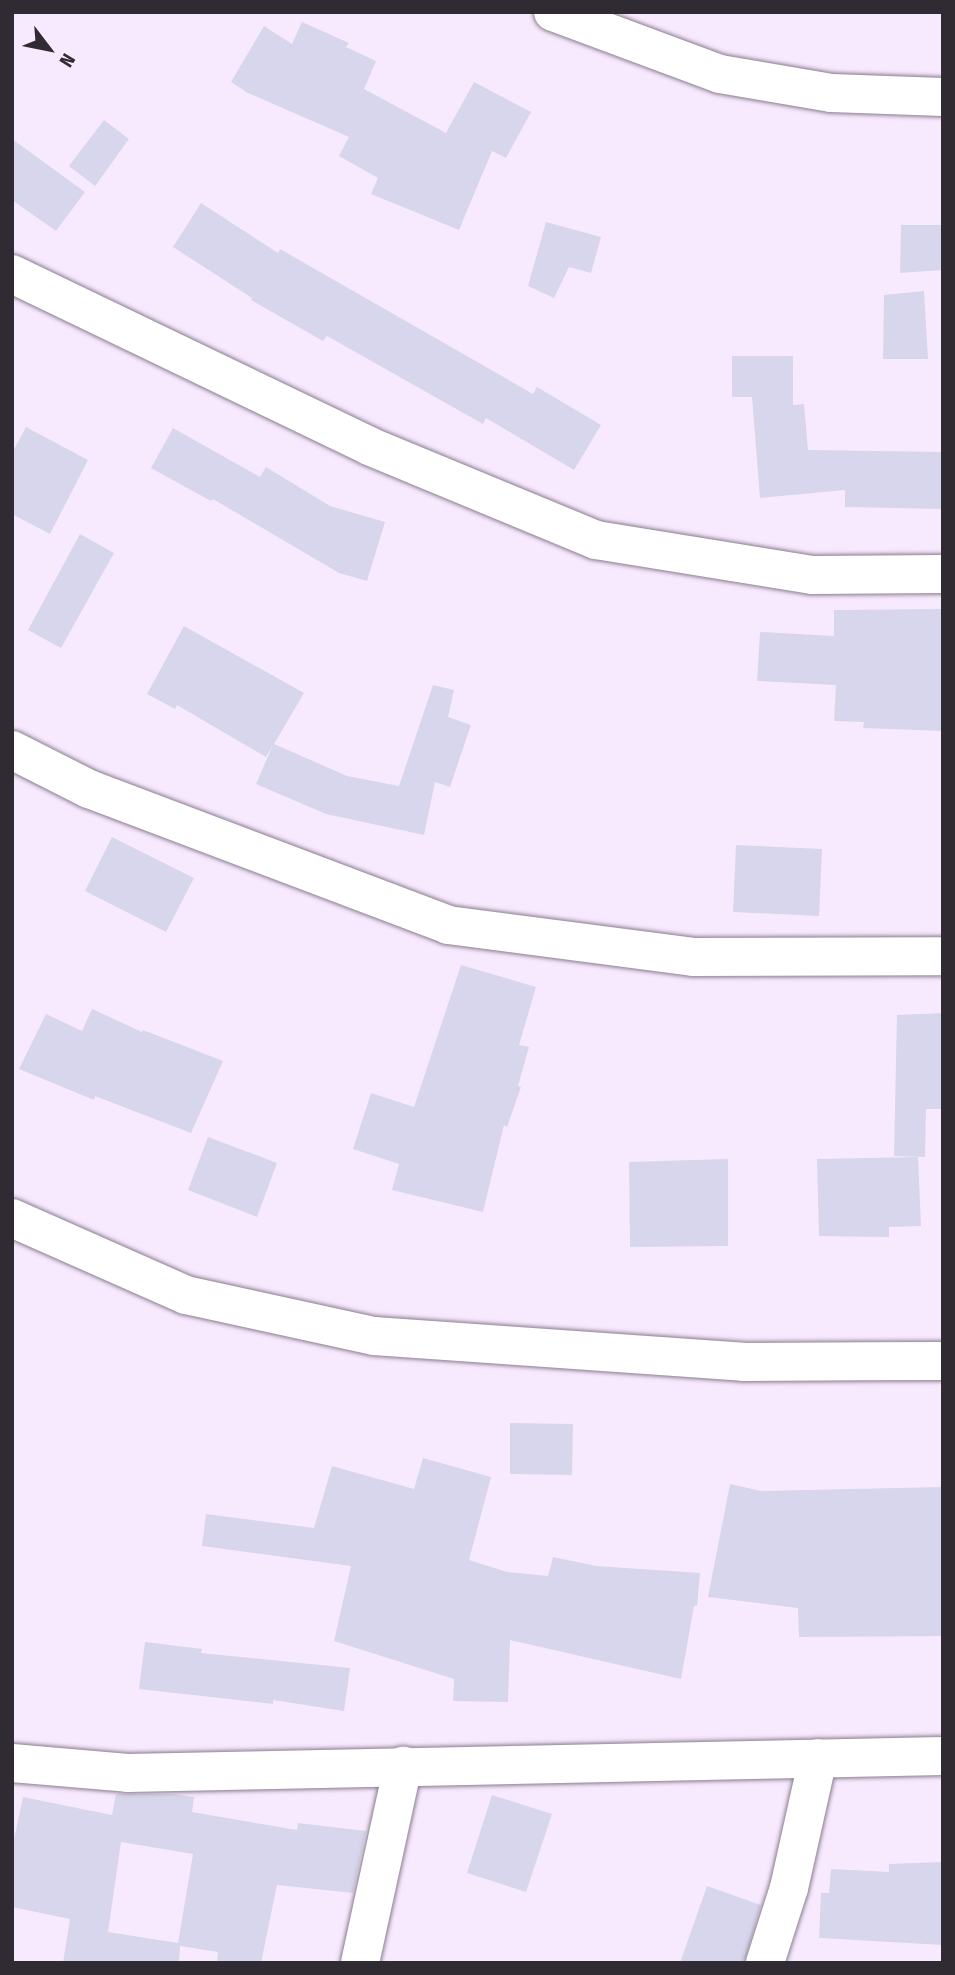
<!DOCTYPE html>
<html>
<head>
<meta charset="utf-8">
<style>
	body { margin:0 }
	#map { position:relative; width:955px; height:1975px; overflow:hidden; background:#f8eafe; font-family:"Fira Sans Condensed",sans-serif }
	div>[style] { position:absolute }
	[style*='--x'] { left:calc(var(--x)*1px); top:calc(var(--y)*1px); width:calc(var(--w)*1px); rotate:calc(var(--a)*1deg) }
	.building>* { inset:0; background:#d7d6ec }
	.roads { filter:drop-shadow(0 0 2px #8a7d8f) drop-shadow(0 0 2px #8a7d8f) }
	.minor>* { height:38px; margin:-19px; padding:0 19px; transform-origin:19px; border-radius:19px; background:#fff }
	span { translate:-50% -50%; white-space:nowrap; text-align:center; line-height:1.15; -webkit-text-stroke:5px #f8eafe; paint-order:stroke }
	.frame { position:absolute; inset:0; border:14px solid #302b32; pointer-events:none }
	.north { position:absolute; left:14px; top:14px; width:70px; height:70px; -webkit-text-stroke:5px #f8eafe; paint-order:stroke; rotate:122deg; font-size:19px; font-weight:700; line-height:28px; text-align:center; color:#302b32 }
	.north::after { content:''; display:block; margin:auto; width:24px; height:32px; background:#302b32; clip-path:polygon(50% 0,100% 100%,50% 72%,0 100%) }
</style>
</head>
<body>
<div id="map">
	<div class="building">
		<i style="clip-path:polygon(302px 22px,349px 43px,346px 47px,376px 61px,364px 89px,446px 133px,474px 82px,531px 112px,506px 158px,492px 151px,459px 230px,371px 194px,378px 178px,339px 156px,349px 137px,248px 93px,231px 82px,264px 26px,292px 44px)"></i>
		<i style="clip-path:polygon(104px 120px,129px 139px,95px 186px,69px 166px)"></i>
		<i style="clip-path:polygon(12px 139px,85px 192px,56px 231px,12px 200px)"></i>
		<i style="clip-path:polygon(201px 203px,278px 253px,280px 249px,533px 394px,537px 387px,601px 425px,574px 470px,486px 418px,483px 424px,327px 336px,323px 341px,251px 300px,252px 298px,173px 247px)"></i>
		<i style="clip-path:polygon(546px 222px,601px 237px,591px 273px,569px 267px,554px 298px,528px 286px)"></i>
		<i style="clip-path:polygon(901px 225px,943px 225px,943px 270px,900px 273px)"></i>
		<i style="clip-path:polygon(924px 291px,928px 359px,883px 359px,884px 295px)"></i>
		<i style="clip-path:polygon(732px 356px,793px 356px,793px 405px,804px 404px,808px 450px,943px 452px,943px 509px,845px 507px,845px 490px,760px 498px,752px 397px,732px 397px)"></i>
		<i style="clip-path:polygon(26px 427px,88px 460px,50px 534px,12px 514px,12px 453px)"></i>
		<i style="clip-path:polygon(173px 428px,260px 477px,266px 467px,330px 506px,385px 522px,367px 581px,339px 573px,213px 499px,211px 501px,151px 468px)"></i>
		<i style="clip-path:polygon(80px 534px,114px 553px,61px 648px,28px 630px)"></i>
		<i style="clip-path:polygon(943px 609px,943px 731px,863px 728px,864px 722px,834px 721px,836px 685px,757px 681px,760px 632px,834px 636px,834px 610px)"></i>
		<i style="clip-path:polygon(184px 626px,304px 693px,274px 744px,347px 776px,399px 786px,433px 685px,454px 690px,448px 717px,471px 725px,450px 787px,435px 782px,424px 835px,326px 814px,256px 784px,273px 745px,266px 757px,177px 705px,175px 709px,147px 694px)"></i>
		<i style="clip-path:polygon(112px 837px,194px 878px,166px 932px,85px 891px)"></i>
		<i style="clip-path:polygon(736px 845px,822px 849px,819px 916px,733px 912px)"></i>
		<i style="clip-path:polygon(461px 965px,536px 987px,519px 1045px,529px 1047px,518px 1086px,521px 1087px,507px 1127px,504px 1125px,483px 1212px,392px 1190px,399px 1164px,353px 1149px,371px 1093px,414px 1107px)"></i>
		<i style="clip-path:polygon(92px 1009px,142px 1032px,143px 1030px,223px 1061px,191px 1133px,95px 1096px,94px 1100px,19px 1069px,46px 1014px,82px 1031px)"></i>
		<i style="clip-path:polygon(943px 1013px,943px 1109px,926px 1109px,925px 1157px,894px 1156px,897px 1015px)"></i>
		<i style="clip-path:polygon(208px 1137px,277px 1163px,257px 1217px,188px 1190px)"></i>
		<i style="clip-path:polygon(918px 1157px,921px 1226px,889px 1227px,889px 1237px,819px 1236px,817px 1159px)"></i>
		<i style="clip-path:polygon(728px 1159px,728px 1246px,630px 1247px,629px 1162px)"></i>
		<i style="clip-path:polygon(510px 1423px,573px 1424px,572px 1475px,510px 1474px)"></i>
		<i style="clip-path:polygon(423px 1458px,491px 1477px,469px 1560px,507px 1572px,548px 1576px,553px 1557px,596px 1566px,700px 1573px,697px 1606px,694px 1606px,681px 1679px,510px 1640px,508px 1702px,453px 1701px,454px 1679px,334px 1641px,351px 1566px,202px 1546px,206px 1514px,314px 1528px,332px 1466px,414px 1489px)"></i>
		<i style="clip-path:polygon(730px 1484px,761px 1491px,943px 1487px,943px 1636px,799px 1637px,798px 1608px,708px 1597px)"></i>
		<i style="clip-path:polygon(145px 1642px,202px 1649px,201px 1653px,350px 1668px,344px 1711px,273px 1700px,273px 1704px,139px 1689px)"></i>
		<i style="clip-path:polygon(evenodd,116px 1794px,174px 1794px,194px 1797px,192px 1812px,297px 1830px,298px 1823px,366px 1831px,353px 1893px,277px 1885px,261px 1963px,217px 1963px,218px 1952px,180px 1946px,179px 1963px,63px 1963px,70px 1919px,12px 1907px,12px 1849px,23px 1797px,112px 1815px,116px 1794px,121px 1842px,193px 1854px,178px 1943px,108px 1932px,121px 1842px)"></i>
		<i style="clip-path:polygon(492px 1795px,552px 1814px,526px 1892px,467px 1873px)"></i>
		<i style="clip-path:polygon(943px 1862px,943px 1945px,819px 1938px,821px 1893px,829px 1893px,831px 1869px,889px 1872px,889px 1864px)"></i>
		<i style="clip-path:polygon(707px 1886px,761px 1905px,744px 1963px,680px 1963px)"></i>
	</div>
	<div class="roads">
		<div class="minor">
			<i style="--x:553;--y:12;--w:178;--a:20.4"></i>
			<i style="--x:720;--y:74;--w:113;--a:9.7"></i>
			<i style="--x:831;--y:93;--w:112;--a:2"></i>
			<i style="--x:12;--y:274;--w:396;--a:25.7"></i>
			<i style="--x:369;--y:446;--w:246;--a:22.5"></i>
			<i style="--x:596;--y:540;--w:219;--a:9.2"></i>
			<i style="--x:812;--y:575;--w:131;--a:-0.4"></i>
			<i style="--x:12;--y:750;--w:86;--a:26.9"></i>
			<i style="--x:89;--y:789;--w:384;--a:20.7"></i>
			<i style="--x:448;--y:925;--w:247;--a:7.4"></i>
			<i style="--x:693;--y:957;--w:250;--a:-0.2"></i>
			<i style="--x:12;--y:1218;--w:190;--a:23.9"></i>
			<i style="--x:186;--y:1295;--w:192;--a:12.3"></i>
			<i style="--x:374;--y:1336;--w:370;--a:4"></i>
			<i style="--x:743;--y:1362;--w:200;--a:-0.3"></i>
			<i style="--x:12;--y:1763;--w:116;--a:4.9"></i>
			<i style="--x:128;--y:1773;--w:815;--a:-1.19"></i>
			<i style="--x:360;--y:1963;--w:202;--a:-77.7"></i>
			<i style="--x:765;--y:1963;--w:79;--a:-72.3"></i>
			<i style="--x:789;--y:1888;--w:133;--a:-77.4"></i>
		</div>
	</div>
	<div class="frame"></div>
	<div class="north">N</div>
</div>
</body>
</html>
